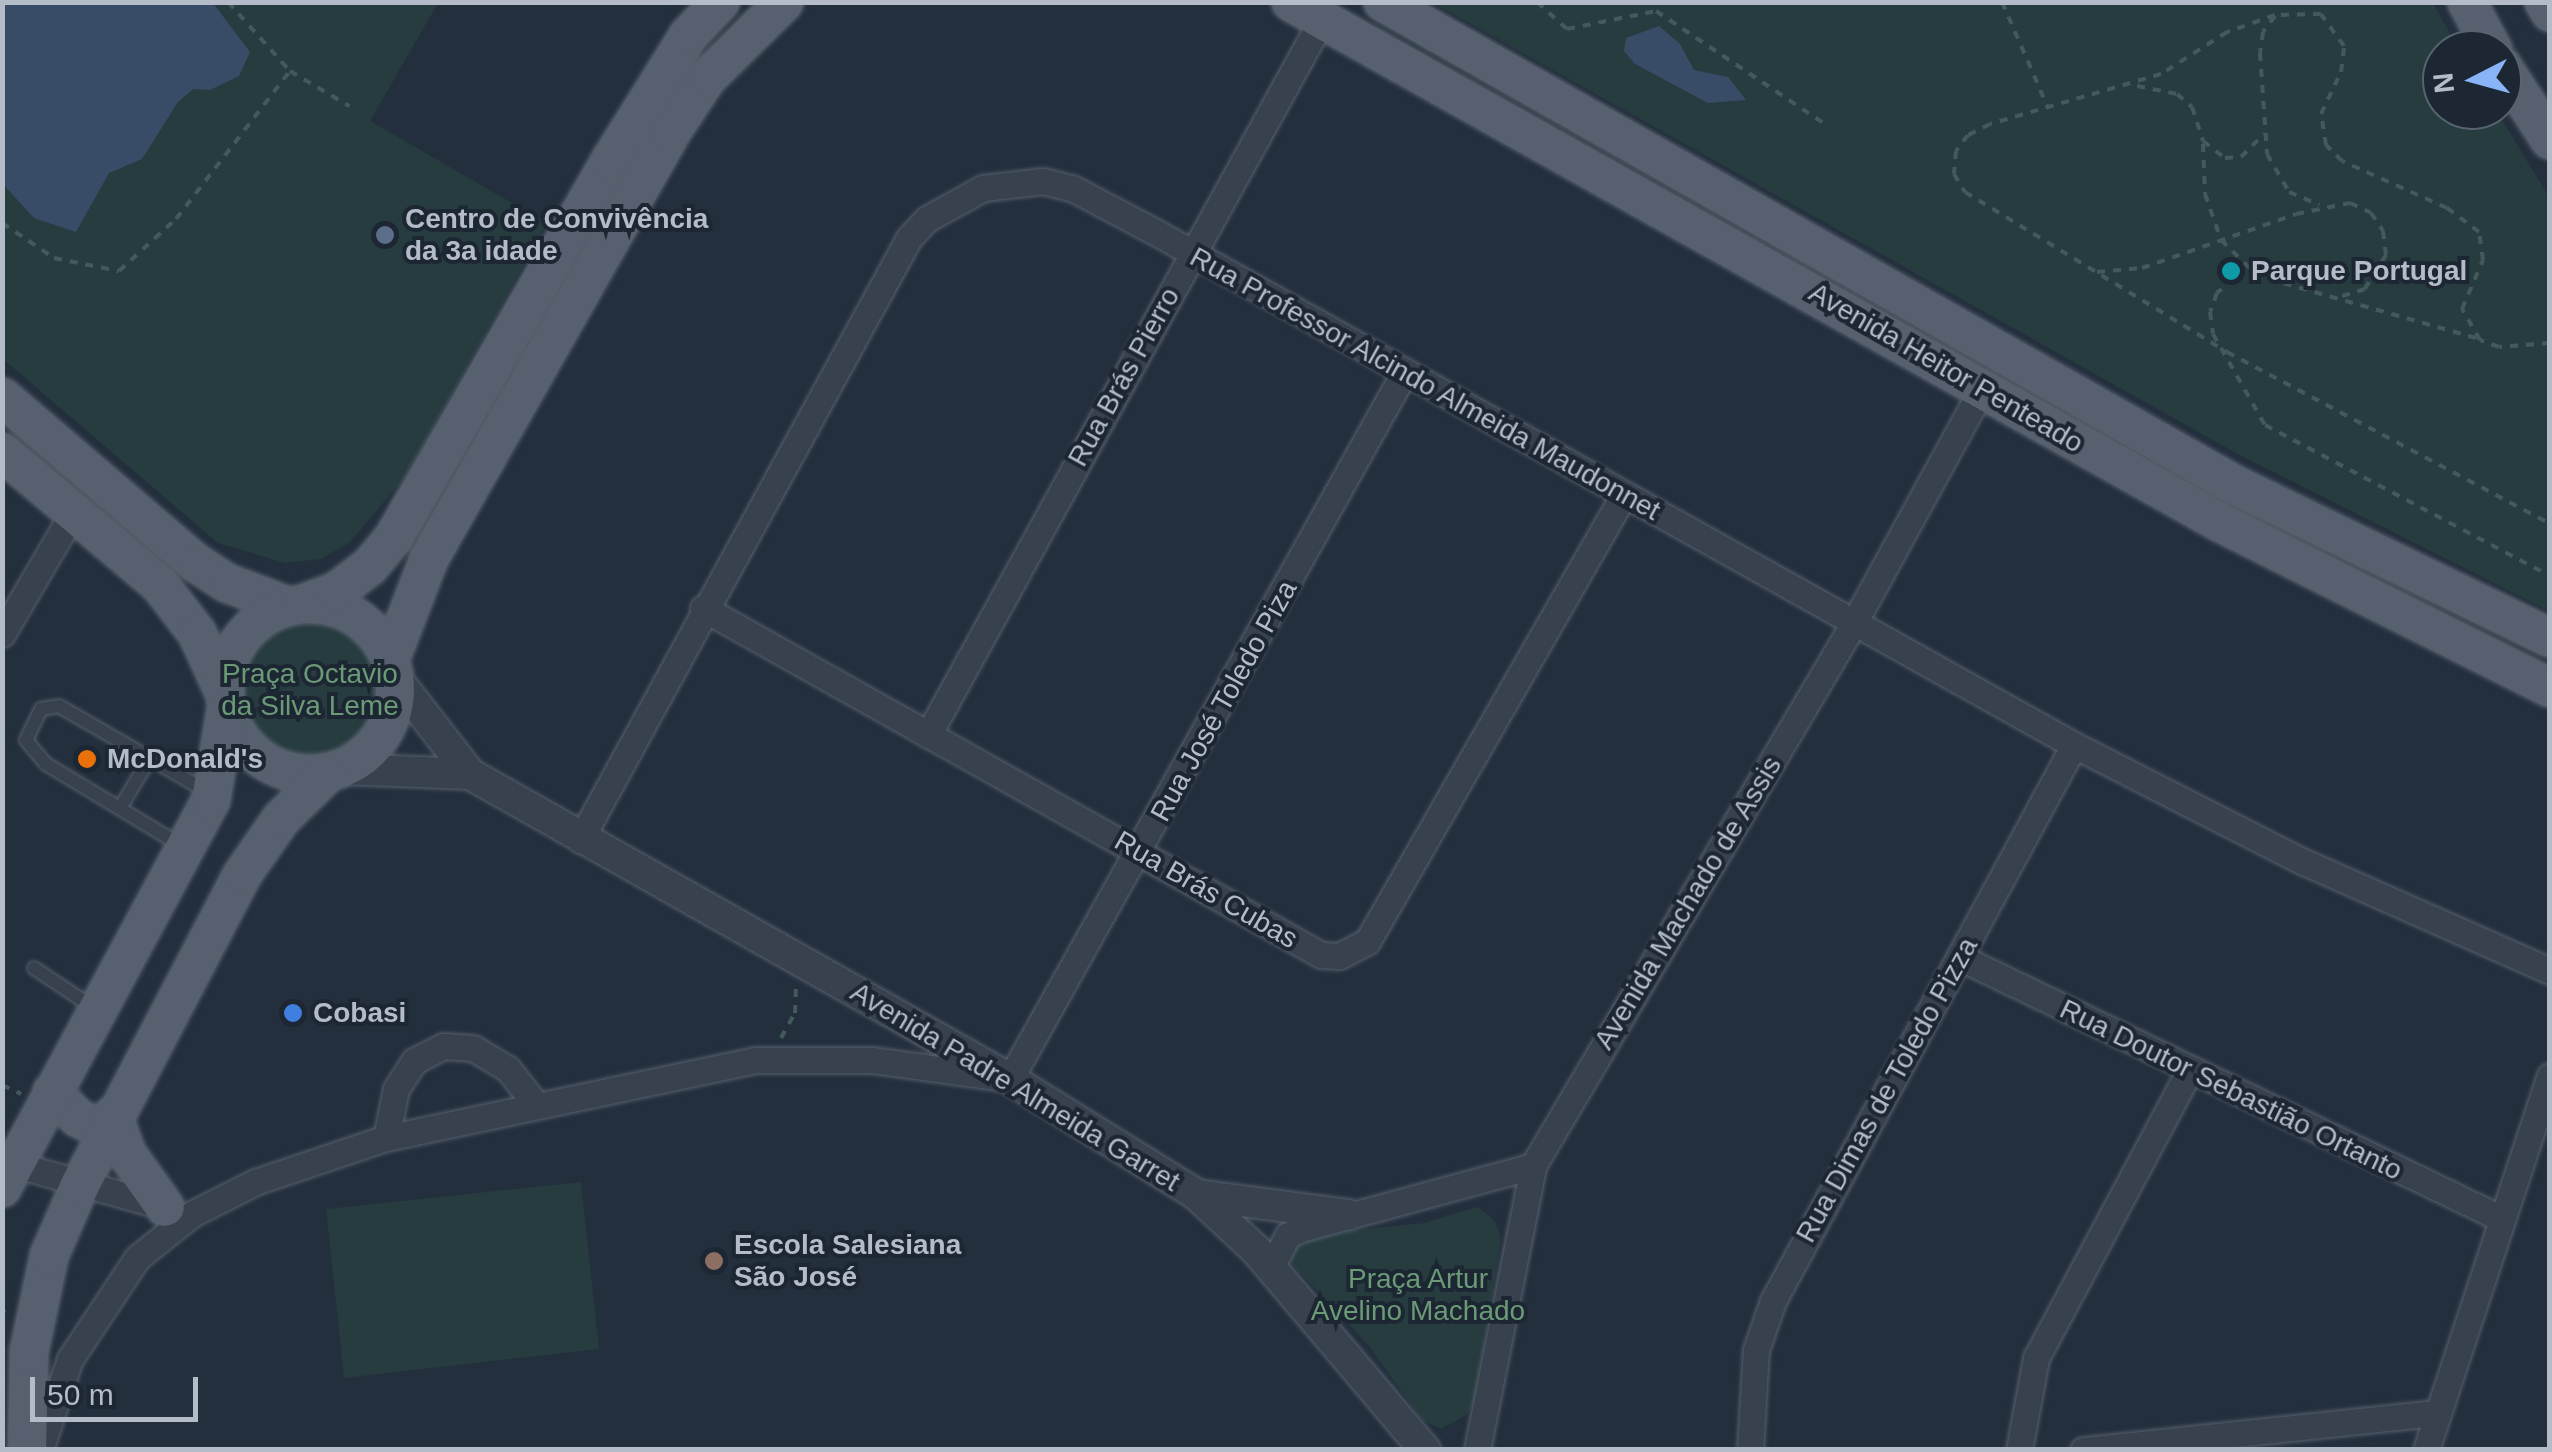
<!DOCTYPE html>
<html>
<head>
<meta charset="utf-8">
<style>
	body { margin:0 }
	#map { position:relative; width:2552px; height:1452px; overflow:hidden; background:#242f3e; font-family:Helvetica,sans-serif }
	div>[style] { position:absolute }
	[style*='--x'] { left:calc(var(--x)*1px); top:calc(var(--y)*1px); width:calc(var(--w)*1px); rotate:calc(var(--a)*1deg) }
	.green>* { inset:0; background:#263c3f }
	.round { border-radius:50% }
	.water>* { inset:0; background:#394c67 }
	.path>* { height:4px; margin-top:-2px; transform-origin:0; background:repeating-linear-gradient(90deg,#44595c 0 8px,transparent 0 16px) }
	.roads { filter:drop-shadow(0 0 2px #565f6c) drop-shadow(0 0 2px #565f6c) }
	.service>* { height:12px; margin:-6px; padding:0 6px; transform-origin:6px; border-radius:6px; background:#38414e }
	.minor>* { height:25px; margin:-12.5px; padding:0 12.5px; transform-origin:12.5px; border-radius:12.5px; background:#38414e }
	.tertiary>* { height:30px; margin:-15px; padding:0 15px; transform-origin:15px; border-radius:15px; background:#38414e }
	.primary>* { height:38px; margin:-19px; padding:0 19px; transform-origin:19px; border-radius:19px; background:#56606e }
	.primary>.ring { margin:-19px; padding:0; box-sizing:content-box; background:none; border:38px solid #56606e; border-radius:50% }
	.dots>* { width:28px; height:28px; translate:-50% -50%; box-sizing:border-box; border:5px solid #1d2633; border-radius:50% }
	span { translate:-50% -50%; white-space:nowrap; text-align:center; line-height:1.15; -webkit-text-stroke:8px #1d2633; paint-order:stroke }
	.poi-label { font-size:28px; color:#b4bcc9; font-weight:700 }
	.left { translate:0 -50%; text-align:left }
	.street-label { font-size:28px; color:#b4bcc9 }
	.park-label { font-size:28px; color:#6b9a76 }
	.frame { position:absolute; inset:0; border:5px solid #b4bcc9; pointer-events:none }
	.north { position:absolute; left:2422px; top:30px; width:100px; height:100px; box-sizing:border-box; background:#1d2633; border:2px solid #59626f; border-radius:50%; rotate:264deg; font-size:28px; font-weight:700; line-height:40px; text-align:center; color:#b4bcc9 }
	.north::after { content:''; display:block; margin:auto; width:35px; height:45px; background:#8ab4f8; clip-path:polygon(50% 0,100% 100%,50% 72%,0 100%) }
	.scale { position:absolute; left:30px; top:1377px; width:168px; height:45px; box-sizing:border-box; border:5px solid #b4bcc9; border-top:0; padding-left:12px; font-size:30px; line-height:35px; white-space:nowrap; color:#b4bcc9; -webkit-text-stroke:8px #1d2633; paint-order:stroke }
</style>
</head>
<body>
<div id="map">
	<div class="green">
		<i style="clip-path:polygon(3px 3px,438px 3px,370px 121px,547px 223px,406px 476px,350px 542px,321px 559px,285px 563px,218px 543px,3px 359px)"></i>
		<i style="clip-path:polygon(1433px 3px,2433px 3px,2459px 50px,2442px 50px,2442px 110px,2496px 110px,2549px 197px,2549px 611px,2236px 453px)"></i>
		<i class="round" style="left:244px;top:623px;width:134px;height:134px"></i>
		<i style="clip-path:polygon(581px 1182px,599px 1349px,344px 1378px,326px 1209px)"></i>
		<i style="clip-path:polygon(1478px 1207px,1495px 1221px,1501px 1239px,1475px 1402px,1466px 1415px,1441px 1429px,1422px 1420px,1369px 1346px,1291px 1263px,1291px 1253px,1306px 1235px,1424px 1223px)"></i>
	</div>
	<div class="water">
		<i style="clip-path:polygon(3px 2px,213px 3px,250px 52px,239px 76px,210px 90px,193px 89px,178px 102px,142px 159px,109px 173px,76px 232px,34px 218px,3px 184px)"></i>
		<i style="clip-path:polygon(1659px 26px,1680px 44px,1694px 70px,1728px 77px,1746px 100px,1708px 103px,1635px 64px,1624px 51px,1626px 38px)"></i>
	</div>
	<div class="path">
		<i style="--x:228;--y:2;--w:93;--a:48.1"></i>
		<i style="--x:290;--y:71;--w:69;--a:30.7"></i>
		<i style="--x:1537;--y:2;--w:40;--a:42"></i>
		<i style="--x:1567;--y:29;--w:91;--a:-11.4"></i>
		<i style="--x:1656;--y:11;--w:201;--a:33.8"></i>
		<i style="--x:2002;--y:2;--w:116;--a:66.5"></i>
		<i style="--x:2275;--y:16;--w:20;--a:127"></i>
		<i style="--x:2263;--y:32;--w:21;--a:98"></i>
		<i style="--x:2260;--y:53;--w:101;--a:86"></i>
		<i style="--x:2267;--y:154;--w:44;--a:59.9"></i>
		<i style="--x:2289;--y:192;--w:33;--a:23"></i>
		<i style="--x:2137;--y:86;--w:41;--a:11.3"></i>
		<i style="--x:2177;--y:94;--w:20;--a:41"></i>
		<i style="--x:2192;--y:107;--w:36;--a:72"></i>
		<i style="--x:2203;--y:141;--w:28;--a:38"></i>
		<i style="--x:2225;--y:158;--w:16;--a:-4"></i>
		<i style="--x:2241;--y:157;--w:33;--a:-45"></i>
		<i style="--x:2203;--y:144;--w:50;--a:87.7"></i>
		<i style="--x:2205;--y:194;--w:49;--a:70.8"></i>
		<i style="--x:2221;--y:240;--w:52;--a:44.2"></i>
		<i style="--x:2;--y:223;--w:63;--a:33.9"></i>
		<i style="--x:54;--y:258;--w:66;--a:11.3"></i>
		<i style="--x:119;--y:271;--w:77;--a:-42.4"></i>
		<i style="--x:176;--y:219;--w:187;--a:-52.4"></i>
		<i style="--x:2097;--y:272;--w:45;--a:-5.1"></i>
		<i style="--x:2142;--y:268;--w:163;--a:-19.3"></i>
		<i style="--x:2296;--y:214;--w:55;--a:-11.5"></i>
		<i style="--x:2350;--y:203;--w:23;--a:25"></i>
		<i style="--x:2371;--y:213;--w:22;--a:56"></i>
		<i style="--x:2383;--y:231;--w:24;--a:83"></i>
		<i style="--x:2386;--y:255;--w:40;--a:122"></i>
		<i style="--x:2365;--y:289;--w:31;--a:163"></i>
		<i style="--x:2476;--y:338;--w:227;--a:-164.1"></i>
		<i style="--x:2258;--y:276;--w:24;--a:173"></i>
		<i style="--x:2234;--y:279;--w:22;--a:141"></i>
		<i style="--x:2217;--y:293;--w:20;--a:110"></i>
		<i style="--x:2210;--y:312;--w:22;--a:82"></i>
		<i style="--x:2213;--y:334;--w:105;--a:60.3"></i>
		<i style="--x:2265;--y:425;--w:323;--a:27.9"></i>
		<i style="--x:2550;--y:343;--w:51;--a:175.5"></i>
		<i style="--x:2499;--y:347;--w:20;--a:-160"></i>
		<i style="--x:2480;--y:340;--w:36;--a:-120"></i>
		<i style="--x:2462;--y:309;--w:53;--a:-66.8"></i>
		<i style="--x:2483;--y:260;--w:28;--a:-98"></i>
		<i style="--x:2479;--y:232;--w:40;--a:-143"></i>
		<i style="--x:2447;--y:208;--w:115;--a:-155.9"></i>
		<i style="--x:2342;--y:161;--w:23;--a:-135"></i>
		<i style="--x:2326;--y:145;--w:31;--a:-99"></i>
		<i style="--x:2321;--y:114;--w:47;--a:-64.5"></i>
		<i style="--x:2341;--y:72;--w:26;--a:-83"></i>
		<i style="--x:2344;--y:46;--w:39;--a:-126"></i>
		<i style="--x:2321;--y:14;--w:46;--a:178.8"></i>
		<i style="--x:2275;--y:15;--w:51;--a:160.5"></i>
		<i style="--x:2227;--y:32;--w:78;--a:147.5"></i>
		<i style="--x:2161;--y:74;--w:178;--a:163.7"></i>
		<i style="--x:1990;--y:124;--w:25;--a:153"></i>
		<i style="--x:1968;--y:135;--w:20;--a:127"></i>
		<i style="--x:1956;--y:151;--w:23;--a:95"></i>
		<i style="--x:1954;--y:174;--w:21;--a:59"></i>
		<i style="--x:1965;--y:192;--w:307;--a:31.4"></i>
		<i style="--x:2227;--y:352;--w:366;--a:28"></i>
		<i style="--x:781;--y:1038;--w:29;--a:-61"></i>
		<i style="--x:795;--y:1013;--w:27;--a:-88"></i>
		<i style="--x:2;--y:1085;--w:21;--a:25"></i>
		<i style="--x:2;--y:1317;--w:15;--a:-74"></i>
	</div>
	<div class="roads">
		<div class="service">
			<i style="--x:120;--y:808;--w:58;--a:-59"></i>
			<i style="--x:182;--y:846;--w:159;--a:-148.9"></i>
			<i style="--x:46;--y:764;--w:31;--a:-130"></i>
			<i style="--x:26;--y:740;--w:34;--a:-64"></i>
			<i style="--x:41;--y:709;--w:18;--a:-9"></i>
			<i style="--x:59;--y:706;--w:170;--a:30"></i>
			<i style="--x:34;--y:968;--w:72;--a:33.7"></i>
		</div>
		<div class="minor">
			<i style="--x:703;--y:608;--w:709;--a:29.31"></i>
			<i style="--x:1321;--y:955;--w:18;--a:3"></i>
			<i style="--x:1339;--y:956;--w:31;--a:-27"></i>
			<i style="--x:1367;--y:942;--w:514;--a:-60.14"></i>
			<i style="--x:2;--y:634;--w:140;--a:-59.6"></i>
			<i style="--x:928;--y:735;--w:815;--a:-61.17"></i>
			<i style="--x:580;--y:840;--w:686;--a:-61.34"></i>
			<i style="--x:909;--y:238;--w:26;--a:-47"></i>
			<i style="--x:927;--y:219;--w:64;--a:-29"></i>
			<i style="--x:983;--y:188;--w:60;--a:-6.7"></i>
			<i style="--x:1043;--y:181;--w:30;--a:14"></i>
			<i style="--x:1072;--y:188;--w:96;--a:27.9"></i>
			<i style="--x:1157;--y:233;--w:1050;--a:29.18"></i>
			<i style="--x:2074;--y:745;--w:258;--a:27"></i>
			<i style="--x:2304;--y:862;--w:269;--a:23.9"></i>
			<i style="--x:1961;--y:958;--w:601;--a:25.75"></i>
			<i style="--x:386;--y:1138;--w:50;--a:-78.5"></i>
			<i style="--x:396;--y:1089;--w:33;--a:-57"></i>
			<i style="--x:414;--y:1061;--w:33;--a:-27"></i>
			<i style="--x:443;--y:1046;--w:30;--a:4"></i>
			<i style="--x:473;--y:1048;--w:41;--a:31"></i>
			<i style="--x:508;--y:1069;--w:47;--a:51.9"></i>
			<i style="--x:14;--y:1164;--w:160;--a:15.9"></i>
			<i style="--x:1271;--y:1267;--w:36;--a:-62"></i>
			<i style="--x:1288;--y:1235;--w:14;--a:-25"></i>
			<i style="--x:1301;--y:1229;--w:240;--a:-15.2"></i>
			<i style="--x:40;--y:1450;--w:96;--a:-71.8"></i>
			<i style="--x:70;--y:1359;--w:121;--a:-56.4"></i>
			<i style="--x:137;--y:1258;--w:70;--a:-38.7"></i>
			<i style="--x:192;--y:1214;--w:71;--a:-26.9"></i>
			<i style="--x:255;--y:1182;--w:138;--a:-18.6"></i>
			<i style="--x:386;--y:1138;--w:379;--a:-11.9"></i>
			<i style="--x:757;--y:1060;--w:115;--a:0"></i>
			<i style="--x:872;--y:1060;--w:139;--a:7.8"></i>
			<i style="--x:1010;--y:1079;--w:808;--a:-60.84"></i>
			<i style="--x:1477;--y:1450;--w:289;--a:-78.8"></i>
			<i style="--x:1533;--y:1166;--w:633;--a:-59.42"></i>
			<i style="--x:1855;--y:621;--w:267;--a:-61.3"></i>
			<i style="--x:1750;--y:1450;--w:100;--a:-86.6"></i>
			<i style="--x:1756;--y:1350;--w:52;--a:-70.9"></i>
			<i style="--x:1773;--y:1301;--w:632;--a:-61.57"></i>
			<i style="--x:2019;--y:1450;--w:94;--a:-79.5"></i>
			<i style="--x:2036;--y:1358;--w:324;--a:-61.9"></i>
			<i style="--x:2083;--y:1450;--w:357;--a:-6"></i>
			<i style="--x:2426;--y:1450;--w:394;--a:-71.7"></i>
		</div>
		<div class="tertiary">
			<i style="--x:394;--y:676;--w:124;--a:52.2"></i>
			<i style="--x:342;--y:769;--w:128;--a:2.2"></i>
			<i style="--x:470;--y:774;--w:620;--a:29.46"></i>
			<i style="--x:1010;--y:1079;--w:220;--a:31.8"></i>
			<i style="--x:1197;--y:1195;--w:81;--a:43"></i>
			<i style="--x:1256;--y:1250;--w:262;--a:49.8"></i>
			<i style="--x:1197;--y:1195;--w:152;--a:7.5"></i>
		</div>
		<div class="primary">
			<i style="--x:1291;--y:2;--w:1066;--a:29.26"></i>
			<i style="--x:2221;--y:523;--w:368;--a:26.6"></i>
			<i style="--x:1383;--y:2;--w:979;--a:29.55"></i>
			<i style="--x:2235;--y:485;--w:350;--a:25.9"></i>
			<i style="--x:2467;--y:2;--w:55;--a:61.6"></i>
			<i style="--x:2544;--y:2;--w:12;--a:59"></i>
			<i style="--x:2502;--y:66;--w:88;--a:57"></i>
			<i style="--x:2;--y:397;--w:255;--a:40.6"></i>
			<i style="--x:196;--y:563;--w:37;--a:33"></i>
			<i style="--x:227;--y:583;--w:62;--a:20.8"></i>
			<i style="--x:2;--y:452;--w:207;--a:40.1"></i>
			<i style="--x:160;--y:585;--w:61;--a:52.4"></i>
			<i style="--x:197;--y:633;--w:65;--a:65.4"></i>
			<i class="ring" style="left:225px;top:604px;width:132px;height:132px"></i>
			<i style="--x:302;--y:604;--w:37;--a:-20"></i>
			<i style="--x:337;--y:591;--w:41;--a:-37.1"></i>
			<i style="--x:370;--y:566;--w:38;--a:-50"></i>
			<i style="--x:394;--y:537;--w:434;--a:-60.1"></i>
			<i style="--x:610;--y:161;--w:147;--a:-58"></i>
			<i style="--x:688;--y:36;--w:47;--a:-46.7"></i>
			<i style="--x:390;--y:660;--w:108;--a:-68.9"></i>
			<i style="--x:429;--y:559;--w:489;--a:-60.4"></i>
			<i style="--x:670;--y:134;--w:67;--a:-56.5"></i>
			<i style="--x:707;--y:78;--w:108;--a:-44.6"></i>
			<i style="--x:52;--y:1092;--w:37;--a:45"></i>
			<i style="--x:78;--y:1118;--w:31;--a:25"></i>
			<i style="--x:113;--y:1115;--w:41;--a:70.3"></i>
			<i style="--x:127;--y:1154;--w:65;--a:54.4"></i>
			<i style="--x:2;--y:1188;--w:441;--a:-61.7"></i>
			<i style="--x:211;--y:800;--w:91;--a:-80.5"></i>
			<i style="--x:27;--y:1450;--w:98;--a:-88.8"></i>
			<i style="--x:29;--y:1352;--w:98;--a:-78.2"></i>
			<i style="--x:49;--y:1256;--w:77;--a:-66.4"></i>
			<i style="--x:80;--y:1185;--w:350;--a:-62.4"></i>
			<i style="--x:242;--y:875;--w:68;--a:-55.1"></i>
			<i style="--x:281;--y:819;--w:64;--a:-44.4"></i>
		</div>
	</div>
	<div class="dots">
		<i style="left:385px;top:235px;background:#5c6f8a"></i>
		<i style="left:2231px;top:271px;background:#0f9aa8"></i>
		<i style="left:87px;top:759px;background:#e8710a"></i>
		<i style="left:293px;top:1013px;background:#3f7fe0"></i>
		<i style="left:714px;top:1261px;background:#8d6e63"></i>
	</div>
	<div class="poi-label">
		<span class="left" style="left:405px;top:235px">Centro de Convivência<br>da 3a idade</span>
		<span class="left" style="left:2251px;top:271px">Parque Portugal</span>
		<span class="left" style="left:107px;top:759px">McDonald's</span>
		<span class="left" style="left:313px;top:1013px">Cobasi</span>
		<span class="left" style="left:734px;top:1261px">Escola Salesiana<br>São José</span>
	</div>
	<div class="street-label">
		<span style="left:1946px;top:368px;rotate:30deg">Avenida Heitor Penteado</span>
		<span style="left:1124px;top:377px;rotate:-61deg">Rua Brás Pierro</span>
		<span style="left:1425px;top:384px;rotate:29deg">Rua Professor Alcindo Almeida Maudonnet</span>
		<span style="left:1224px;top:701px;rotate:-61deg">Rua José Toledo Piza</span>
		<span style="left:1206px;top:890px;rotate:30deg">Rua Brás Cubas</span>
		<span style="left:1688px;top:903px;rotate:-59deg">Avenida Machado de Assis</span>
		<span style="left:1015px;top:1087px;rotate:31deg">Avenida Padre Almeida Garret</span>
		<span style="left:1887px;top:1090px;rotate:-61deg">Rua Dimas de Toledo Pizza</span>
		<span style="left:2231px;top:1090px;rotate:26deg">Rua Doutor Sebastião Ortanto</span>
	</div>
	<div class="park-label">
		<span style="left:310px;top:690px">Praça Octavio<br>da Silva Leme</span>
		<span style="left:1418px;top:1295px">Praça Artur<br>Avelino Machado</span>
	</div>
	<div class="frame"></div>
	<div class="north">N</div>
	<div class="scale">50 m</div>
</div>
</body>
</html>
